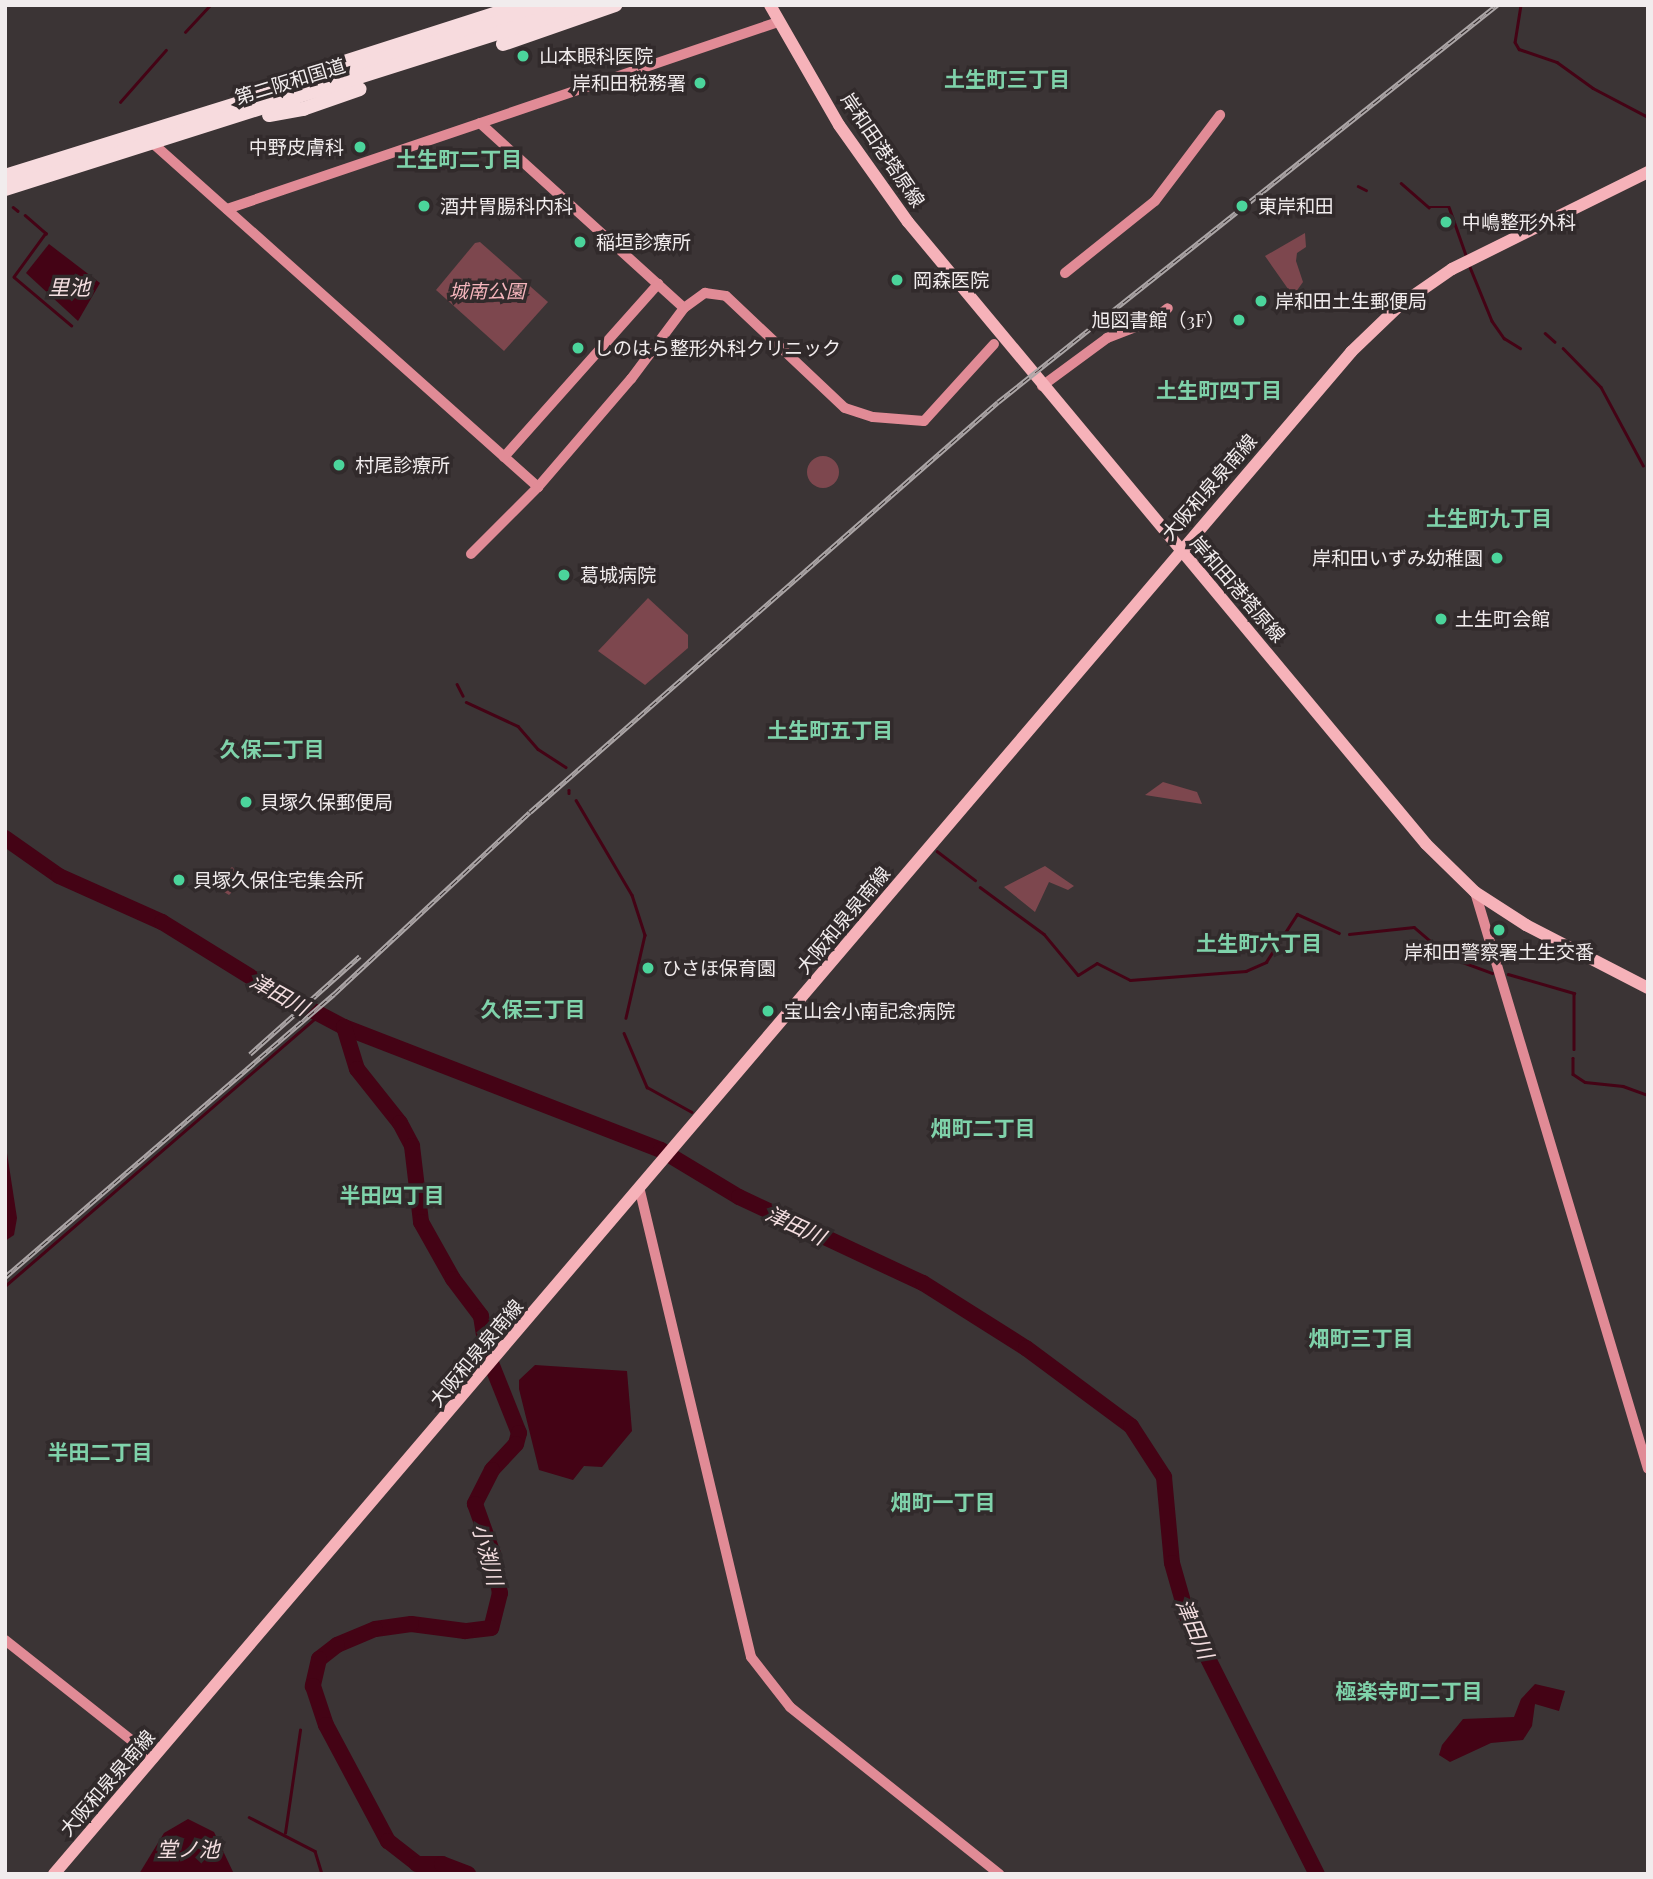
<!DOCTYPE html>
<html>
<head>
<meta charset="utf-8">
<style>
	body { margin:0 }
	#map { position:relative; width:1653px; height:1879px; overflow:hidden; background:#3b3435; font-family:"Playfair Display","Noto Sans JP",serif }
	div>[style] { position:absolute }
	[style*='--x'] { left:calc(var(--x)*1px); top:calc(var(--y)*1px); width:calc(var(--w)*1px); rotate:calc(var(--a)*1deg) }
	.green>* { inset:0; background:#7d474e }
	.round { border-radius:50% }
	.water>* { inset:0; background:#440315 }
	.stream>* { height:2.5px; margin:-1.25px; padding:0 1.25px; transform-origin:1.25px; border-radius:1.25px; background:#440315 }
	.river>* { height:16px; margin:-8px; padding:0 8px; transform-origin:8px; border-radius:8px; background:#440315 }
	.secondary>* { height:10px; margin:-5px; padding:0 5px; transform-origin:5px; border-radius:5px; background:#e18b96 }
	.primary>* { height:12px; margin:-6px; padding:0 6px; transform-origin:6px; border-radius:6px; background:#f6b2b9 }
	.highway>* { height:14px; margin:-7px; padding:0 7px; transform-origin:7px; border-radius:7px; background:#f7dbde }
	.rail>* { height:5px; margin-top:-2.5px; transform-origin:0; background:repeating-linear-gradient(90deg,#312a2b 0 8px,#aca6a7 0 16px); box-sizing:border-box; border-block:2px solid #aca6a7 }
	.dots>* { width:19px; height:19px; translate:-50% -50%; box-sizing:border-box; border:4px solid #312a2b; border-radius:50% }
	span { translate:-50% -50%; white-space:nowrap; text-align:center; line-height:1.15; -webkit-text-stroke:7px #312a2b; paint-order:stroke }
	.poi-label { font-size:19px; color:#f1eced }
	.left { translate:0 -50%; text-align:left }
	.right { translate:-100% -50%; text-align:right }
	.street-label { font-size:19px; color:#f1eced }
	.park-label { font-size:19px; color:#f5b5bc; font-style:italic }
	.neighbourhood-label { font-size:21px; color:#7fd2aa; font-weight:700 }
	.water-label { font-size:21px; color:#f4dee0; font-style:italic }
	.frame { position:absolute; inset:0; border:7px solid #f1eced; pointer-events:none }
</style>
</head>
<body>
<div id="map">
	<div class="green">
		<i style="clip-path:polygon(1305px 233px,1306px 247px,1297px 253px,1296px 261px,1303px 282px,1293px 296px,1265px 256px)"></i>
		<i style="clip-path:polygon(480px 242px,548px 302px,504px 351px,436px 290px,475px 243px)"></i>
		<i class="round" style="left:807px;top:456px;width:32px;height:32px"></i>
		<i style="clip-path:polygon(648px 598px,688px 635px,688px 648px,645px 685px,598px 651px)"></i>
		<i style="clip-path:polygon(1163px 782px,1197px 792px,1202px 804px,1145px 795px)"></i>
		<i style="clip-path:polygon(1045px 866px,1074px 886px,1068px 890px,1049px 882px,1035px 912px,1004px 887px)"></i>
		<i style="clip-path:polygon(232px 867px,245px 879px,229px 895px,213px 885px)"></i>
	</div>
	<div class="water">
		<i style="clip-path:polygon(49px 244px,100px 283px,78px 321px,26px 273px)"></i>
		<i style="clip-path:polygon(5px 1140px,17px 1218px,14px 1235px,5px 1241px)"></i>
		<i style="clip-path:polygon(535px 1365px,627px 1371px,632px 1431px,602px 1467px,584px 1466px,573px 1480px,539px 1470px,519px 1389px,519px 1380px)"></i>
		<i style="clip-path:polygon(1535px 1684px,1565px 1691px,1559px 1711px,1535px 1704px,1532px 1726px,1523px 1740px,1491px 1743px,1450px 1762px,1439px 1755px,1442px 1745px,1463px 1719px,1514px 1717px,1521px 1699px)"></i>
		<i style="clip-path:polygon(188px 1819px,214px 1832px,234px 1874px,139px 1874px,164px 1833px)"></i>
	</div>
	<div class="stream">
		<i style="--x:1521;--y:5;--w:37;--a:99"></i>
		<i style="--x:1515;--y:42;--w:8;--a:60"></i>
		<i style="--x:1519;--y:49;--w:40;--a:18.9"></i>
		<i style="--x:1557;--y:62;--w:44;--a:35.8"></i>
		<i style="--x:1593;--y:88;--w:62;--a:27.8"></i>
		<i style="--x:185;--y:32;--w:37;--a:-47"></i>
		<i style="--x:120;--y:102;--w:69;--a:-48.5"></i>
		<i style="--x:1401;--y:183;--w:37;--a:41"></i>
		<i style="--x:1429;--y:207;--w:20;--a:0"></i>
		<i style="--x:1449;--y:207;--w:51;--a:70.5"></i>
		<i style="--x:1358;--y:186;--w:9;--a:27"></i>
		<i style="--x:13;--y:207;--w:6;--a:39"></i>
		<i style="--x:25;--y:215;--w:28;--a:41"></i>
		<i style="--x:46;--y:233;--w:54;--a:126"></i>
		<i style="--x:14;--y:277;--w:75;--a:40.1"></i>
		<i style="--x:1470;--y:267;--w:58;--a:67.8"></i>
		<i style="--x:1492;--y:321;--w:21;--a:55"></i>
		<i style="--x:1504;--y:338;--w:19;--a:32"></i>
		<i style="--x:1545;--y:333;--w:13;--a:42"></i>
		<i style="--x:1563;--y:348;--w:54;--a:45.7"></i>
		<i style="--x:1601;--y:387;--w:89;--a:61.7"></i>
		<i style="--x:457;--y:684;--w:13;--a:63"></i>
		<i style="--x:466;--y:702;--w:57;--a:24.8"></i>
		<i style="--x:518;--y:726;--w:30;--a:49"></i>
		<i style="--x:538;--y:749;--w:33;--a:33"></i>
		<i style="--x:569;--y:790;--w:3;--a:90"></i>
		<i style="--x:576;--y:800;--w:110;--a:59.5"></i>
		<i style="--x:632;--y:895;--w:42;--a:72"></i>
		<i style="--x:645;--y:935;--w:85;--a:102.9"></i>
		<i style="--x:937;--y:851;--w:48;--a:37.3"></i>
		<i style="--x:980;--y:887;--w:79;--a:36.3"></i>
		<i style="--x:1044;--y:934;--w:53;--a:50.3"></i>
		<i style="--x:1078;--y:975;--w:22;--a:-32"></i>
		<i style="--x:1097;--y:963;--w:37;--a:27"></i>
		<i style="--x:1130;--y:980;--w:116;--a:-4.4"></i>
		<i style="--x:1246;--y:971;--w:22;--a:-24"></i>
		<i style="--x:1266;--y:962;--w:57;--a:-57.1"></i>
		<i style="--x:1297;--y:914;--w:46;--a:24.3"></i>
		<i style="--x:1349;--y:934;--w:65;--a:-6.1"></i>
		<i style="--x:1414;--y:927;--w:46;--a:40.6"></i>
		<i style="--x:1449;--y:957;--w:46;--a:20.4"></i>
		<i style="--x:1508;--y:974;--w:69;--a:16.1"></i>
		<i style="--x:1574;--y:993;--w:56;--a:90"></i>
		<i style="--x:624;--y:1033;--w:59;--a:66.9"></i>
		<i style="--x:647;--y:1087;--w:51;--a:29.1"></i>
		<i style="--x:1573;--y:1058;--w:16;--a:90"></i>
		<i style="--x:1573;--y:1074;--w:14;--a:34"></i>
		<i style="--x:1585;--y:1082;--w:38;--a:6"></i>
		<i style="--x:1623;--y:1086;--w:27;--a:20"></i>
		<i style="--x:5;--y:1286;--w:415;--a:-40.8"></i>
		<i style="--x:249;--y:1817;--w:74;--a:27.3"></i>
		<i style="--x:315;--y:1851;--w:24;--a:73"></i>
		<i style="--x:285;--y:1833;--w:104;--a:-81.7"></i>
	</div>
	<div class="river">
		<i style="--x:5;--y:838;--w:66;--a:35.1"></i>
		<i style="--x:59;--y:876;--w:113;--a:24.1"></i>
		<i style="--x:162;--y:922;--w:112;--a:31.8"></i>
		<i style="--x:257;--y:981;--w:98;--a:27.9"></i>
		<i style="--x:344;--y:1027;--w:340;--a:21.2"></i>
		<i style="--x:661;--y:1150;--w:91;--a:31.1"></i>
		<i style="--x:739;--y:1197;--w:203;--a:25.1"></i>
		<i style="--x:923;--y:1283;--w:122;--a:32.3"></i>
		<i style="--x:1026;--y:1348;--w:131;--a:36.6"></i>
		<i style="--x:1131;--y:1426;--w:61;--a:57.1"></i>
		<i style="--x:1164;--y:1477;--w:86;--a:84.7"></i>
		<i style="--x:1172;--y:1563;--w:58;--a:74.1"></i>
		<i style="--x:1188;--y:1619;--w:286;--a:63.2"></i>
		<i style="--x:344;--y:1027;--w:44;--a:72.8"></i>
		<i style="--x:357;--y:1069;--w:69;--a:51.5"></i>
		<i style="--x:400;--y:1123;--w:26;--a:62"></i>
		<i style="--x:412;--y:1146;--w:77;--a:83.2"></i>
		<i style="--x:421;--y:1222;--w:65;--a:60.7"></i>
		<i style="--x:453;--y:1279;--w:46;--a:52.9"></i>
		<i style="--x:481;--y:1316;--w:37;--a:81"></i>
		<i style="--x:487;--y:1353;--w:86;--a:68.2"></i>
		<i style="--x:519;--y:1433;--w:11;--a:105"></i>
		<i style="--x:516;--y:1444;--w:35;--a:133"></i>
		<i style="--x:492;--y:1470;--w:38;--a:117"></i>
		<i style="--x:475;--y:1504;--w:53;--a:70.2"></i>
		<i style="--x:493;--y:1554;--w:40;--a:80"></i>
		<i style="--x:500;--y:1593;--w:36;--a:104"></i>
		<i style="--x:491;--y:1628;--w:26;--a:173"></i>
		<i style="--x:465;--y:1631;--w:54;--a:-172.6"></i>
		<i style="--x:411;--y:1624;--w:36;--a:172"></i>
		<i style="--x:375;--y:1629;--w:41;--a:157.2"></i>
		<i style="--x:337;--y:1645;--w:23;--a:142"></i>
		<i style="--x:319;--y:1659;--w:28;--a:103"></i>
		<i style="--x:313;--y:1686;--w:41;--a:71.6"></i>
		<i style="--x:326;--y:1725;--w:132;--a:61.9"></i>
		<i style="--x:388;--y:1841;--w:37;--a:38"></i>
		<i style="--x:417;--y:1864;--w:25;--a:0"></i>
		<i style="--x:442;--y:1864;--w:28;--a:21"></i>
	</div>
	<div class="secondary">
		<i style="--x:480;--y:123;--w:275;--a:42.2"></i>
		<i style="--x:148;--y:139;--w:523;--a:41.74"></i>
		<i style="--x:227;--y:209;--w:582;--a:-18.75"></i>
		<i style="--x:1065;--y:273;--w:115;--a:-38.7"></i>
		<i style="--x:1155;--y:201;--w:108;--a:-52.9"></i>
		<i style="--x:1042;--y:386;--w:81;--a:-36.4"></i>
		<i style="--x:1107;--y:338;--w:47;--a:-21.1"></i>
		<i style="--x:1151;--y:321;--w:21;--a:-37"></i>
		<i style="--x:504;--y:457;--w:232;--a:-48.3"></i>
		<i style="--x:471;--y:554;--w:95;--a:-45"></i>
		<i style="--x:538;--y:487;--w:143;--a:-49.3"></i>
		<i style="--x:631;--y:379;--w:89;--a:-53.3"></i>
		<i style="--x:684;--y:308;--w:26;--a:-36"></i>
		<i style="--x:705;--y:293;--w:21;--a:8"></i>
		<i style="--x:726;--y:296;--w:163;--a:43.3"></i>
		<i style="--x:845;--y:408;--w:29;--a:18"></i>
		<i style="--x:873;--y:417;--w:51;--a:4.5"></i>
		<i style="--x:924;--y:421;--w:104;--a:-47.7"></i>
		<i style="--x:1475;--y:892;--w:602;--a:73.31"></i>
		<i style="--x:640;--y:1191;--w:479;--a:76.6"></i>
		<i style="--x:751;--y:1657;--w:63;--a:52"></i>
		<i style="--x:790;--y:1707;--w:268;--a:38.6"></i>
		<i style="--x:5;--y:1640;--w:190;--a:38.4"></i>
	</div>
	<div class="primary">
		<i style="--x:770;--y:5;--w:138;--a:60.1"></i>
		<i style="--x:839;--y:125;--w:119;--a:54.6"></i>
		<i style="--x:908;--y:222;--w:809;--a:50.21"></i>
		<i style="--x:1426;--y:844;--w:69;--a:44.4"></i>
		<i style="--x:1475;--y:892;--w:61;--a:32.9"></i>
		<i style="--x:1526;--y:925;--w:137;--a:27.3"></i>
		<i style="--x:54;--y:1874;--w:2000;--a:-49.56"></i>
		<i style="--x:1351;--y:352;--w:68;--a:-43.8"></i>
		<i style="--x:1400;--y:305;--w:63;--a:-34.7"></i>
		<i style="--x:1452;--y:269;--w:219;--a:-26.3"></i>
	</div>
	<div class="highway">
		<i style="--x:503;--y:44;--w:119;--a:-19.2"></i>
		<i style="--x:276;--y:84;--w:258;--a:-17.8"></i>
		<i style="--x:269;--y:115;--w:35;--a:-10"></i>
		<i style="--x:303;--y:109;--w:60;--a:-19.3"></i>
		<i style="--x:5;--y:176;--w:575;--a:-17.3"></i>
		<i style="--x:5;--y:189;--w:609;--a:-17.57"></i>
	</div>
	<div class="rail">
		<i style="--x:250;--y:1054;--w:147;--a:-41.7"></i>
		<i style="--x:5;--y:1277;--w:434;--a:-40.7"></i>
		<i style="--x:334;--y:994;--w:267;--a:-42.9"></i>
		<i style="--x:530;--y:812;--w:622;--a:-41.22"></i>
		<i style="--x:998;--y:402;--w:638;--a:-38.51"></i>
	</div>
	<div class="dots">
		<i style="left:523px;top:56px;background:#4bd49b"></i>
		<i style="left:700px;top:83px;background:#4bd49b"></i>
		<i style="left:360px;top:147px;background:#4bd49b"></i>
		<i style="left:424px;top:206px;background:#4bd49b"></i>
		<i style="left:1242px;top:206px;background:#4bd49b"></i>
		<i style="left:1446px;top:222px;background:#4bd49b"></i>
		<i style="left:580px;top:242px;background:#4bd49b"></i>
		<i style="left:897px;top:280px;background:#4bd49b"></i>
		<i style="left:1261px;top:301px;background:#4bd49b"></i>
		<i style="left:1239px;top:320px;background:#4bd49b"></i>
		<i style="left:578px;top:348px;background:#4bd49b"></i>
		<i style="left:339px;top:465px;background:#4bd49b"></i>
		<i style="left:1497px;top:558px;background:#4bd49b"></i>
		<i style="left:564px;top:575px;background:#4bd49b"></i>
		<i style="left:1441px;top:619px;background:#4bd49b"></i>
		<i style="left:246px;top:802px;background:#4bd49b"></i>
		<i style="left:179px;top:880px;background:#4bd49b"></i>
		<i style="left:1499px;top:930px;background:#4bd49b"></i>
		<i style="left:648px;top:968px;background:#4bd49b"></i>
		<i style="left:768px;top:1011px;background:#4bd49b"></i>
	</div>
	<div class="poi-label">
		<span class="left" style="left:539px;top:56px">山本眼科医院</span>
		<span class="right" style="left:686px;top:83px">岸和田税務署</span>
		<span class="right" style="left:344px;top:147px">中野皮膚科</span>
		<span class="left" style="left:440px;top:206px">酒井胃腸科内科</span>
		<span class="left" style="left:1258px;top:206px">東岸和田</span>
		<span class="left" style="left:1462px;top:222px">中嶋整形外科</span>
		<span class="left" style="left:596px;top:242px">稲垣診療所</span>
		<span class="left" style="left:913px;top:280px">岡森医院</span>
		<span class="left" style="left:1275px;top:301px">岸和田土生郵便局</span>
		<span class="right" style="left:1225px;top:320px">旭図書館（3F）</span>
		<span class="left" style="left:594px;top:348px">しのはら整形外科クリニック</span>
		<span class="left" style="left:355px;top:465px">村尾診療所</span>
		<span class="right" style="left:1483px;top:558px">岸和田いずみ幼稚園</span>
		<span class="left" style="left:580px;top:575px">葛城病院</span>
		<span class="left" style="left:1455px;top:619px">土生町会館</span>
		<span class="left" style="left:260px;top:802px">貝塚久保郵便局</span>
		<span class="left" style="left:193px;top:880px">貝塚久保住宅集会所</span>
		<span style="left:1499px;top:952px">岸和田警察署土生交番</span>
		<span class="left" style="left:662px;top:968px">ひさほ保育園</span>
		<span class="left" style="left:784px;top:1011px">宝山会小南記念病院</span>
	</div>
	<div class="street-label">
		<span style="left:290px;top:81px;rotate:-17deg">第二阪和国道</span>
		<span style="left:883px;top:150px;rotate:56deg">岸和田港塔原線</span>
		<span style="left:1209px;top:487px;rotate:-49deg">大阪和泉泉南線</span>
		<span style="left:1238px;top:589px;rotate:49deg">岸和田港塔原線</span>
		<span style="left:843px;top:920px;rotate:-50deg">大阪和泉泉南線</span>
		<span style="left:476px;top:1353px;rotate:-50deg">大阪和泉泉南線</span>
		<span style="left:107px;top:1783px;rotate:-49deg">大阪和泉泉南線</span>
	</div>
	<div class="park-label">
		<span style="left:487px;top:291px">城南公園</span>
	</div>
	<div class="neighbourhood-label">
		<span style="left:1007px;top:78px">土生町三丁目</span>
		<span style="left:459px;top:158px">土生町二丁目</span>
		<span style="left:1219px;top:389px">土生町四丁目</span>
		<span style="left:1489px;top:517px">土生町九丁目</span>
		<span style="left:830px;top:729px">土生町五丁目</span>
		<span style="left:272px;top:748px">久保二丁目</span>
		<span style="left:1259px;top:942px">土生町六丁目</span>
		<span style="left:533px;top:1008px">久保三丁目</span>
		<span style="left:983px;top:1127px">畑町二丁目</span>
		<span style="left:392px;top:1194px">半田四丁目</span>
		<span style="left:1361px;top:1337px">畑町三丁目</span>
		<span style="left:100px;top:1451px">半田二丁目</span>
		<span style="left:943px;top:1501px">畑町一丁目</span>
		<span style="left:1409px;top:1690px">極楽寺町二丁目</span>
	</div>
	<div class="water-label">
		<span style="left:69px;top:286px">里池</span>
		<span style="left:280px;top:993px;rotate:29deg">津田川</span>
		<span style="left:796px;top:1224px;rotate:25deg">津田川</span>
		<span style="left:489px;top:1554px;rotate:75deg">小渕川</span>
		<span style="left:1196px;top:1628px;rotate:67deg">津田川</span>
		<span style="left:188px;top:1848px">堂ノ池</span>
	</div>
	<div class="frame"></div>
</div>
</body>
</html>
